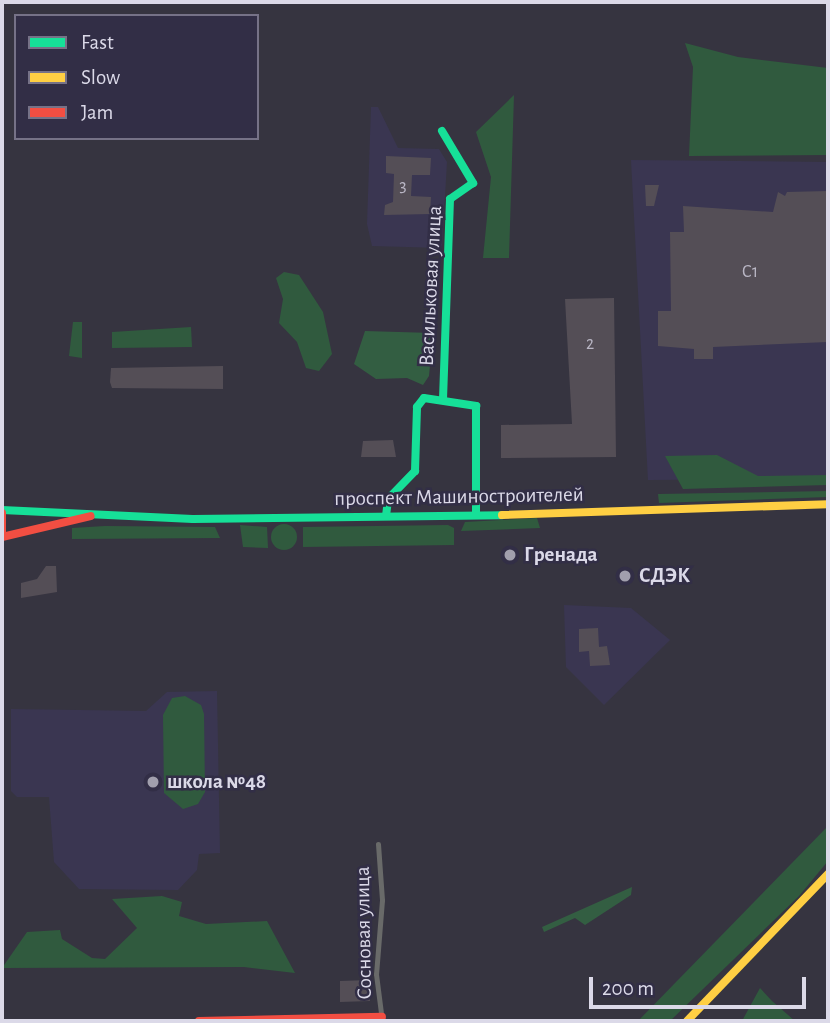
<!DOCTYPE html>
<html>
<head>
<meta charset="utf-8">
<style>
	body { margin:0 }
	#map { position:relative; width:830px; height:1023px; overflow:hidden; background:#363440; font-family:"Alegreya Sans",sans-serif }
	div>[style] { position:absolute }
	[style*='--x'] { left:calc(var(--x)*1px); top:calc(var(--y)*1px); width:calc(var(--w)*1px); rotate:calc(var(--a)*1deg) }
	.built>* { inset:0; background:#3a3651 }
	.green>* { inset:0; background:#305a3e }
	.round { border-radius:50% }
	.forest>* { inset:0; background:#335e42 }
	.building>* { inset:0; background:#544e56 }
	.street>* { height:5px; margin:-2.5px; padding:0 2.5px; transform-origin:2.5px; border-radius:2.5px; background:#696a69 }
	.fast>* { height:8px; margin:-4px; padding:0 4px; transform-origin:4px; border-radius:4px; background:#16e098 }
	.slow>* { height:8px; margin:-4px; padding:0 4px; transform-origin:4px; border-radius:4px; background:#ffcf43 }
	.jam>* { height:8px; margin:-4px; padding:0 4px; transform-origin:4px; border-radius:4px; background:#f24e42 }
	.dots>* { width:19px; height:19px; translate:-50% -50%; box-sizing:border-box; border:4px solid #322e46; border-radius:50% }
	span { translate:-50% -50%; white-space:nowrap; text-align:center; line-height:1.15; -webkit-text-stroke:5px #322e46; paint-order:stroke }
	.number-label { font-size:18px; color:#b9b6c4 }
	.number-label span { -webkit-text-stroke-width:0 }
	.street-label { font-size:21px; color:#dbd9e8 }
	.poi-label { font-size:21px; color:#dbd9e8; font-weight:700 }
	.left { translate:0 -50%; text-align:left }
	.frame { position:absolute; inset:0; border:4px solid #dbd9e8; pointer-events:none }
	.legend { position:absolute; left:14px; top:14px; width:245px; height:126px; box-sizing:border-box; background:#322e46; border:2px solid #767287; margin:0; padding:9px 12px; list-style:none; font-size:21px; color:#dbd9e8 }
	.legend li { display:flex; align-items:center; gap:14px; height:35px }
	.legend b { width:35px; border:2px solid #767287 }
	.scale { position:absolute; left:589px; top:977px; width:217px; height:32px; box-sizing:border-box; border:4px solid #dbd9e8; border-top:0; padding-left:9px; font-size:21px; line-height:24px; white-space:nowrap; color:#dbd9e8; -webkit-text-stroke:5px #322e46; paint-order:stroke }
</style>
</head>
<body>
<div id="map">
	<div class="built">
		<i style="clip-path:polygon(371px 107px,378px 107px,398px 148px,439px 149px,447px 162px,442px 248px,372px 246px,367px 224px)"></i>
		<i style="clip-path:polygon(631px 160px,828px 162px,828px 479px,648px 480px)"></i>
		<i style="clip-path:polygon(564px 605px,631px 608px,670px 640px,604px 705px,566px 667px)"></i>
		<i style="clip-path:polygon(217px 691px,220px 853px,199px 854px,197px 870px,178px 890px,79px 889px,54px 862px,49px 797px,17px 797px,11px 791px,11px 709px,146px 711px,167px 692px)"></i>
	</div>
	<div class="green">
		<i style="clip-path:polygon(685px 43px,738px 57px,828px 68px,828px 155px,689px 156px,693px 67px)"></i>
		<i style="clip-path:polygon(514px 95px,509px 258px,483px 258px,491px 177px,476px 132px)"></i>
		<i style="clip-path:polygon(284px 272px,299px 275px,323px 312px,332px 354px,319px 371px,306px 368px,297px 342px,279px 323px,283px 299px,276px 278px)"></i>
		<i style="clip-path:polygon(73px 322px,82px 322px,82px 358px,69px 356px)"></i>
		<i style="clip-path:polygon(191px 327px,192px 347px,112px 348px,112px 332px)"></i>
		<i style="clip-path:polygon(717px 455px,758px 476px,828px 475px,828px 485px,683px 489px,665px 456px)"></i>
		<i style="clip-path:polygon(828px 491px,828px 497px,659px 503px,658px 494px)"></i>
		<i style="clip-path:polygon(537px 518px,540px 528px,461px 531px,465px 522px)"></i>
		<i class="round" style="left:271px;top:524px;width:26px;height:26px"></i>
		<i style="clip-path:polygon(240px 525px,267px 527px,268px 548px,243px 547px)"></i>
		<i style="clip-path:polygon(448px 525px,454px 528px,454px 545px,303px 547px,303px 527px)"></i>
		<i style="clip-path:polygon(105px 526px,215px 527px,220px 538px,72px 539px,72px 528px)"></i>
		<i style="clip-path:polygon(185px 696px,201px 705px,204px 714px,205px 792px,198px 804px,183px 809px,164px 793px,163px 715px,172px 698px)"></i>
		<i style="clip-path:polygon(828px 826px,828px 861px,799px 896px,670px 1021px,638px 1021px)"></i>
		<i style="clip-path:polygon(162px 896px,182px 902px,179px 916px,206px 924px,267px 921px,295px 973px,244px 967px,2px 968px,27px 932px,60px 930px,62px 939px,92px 958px,105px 959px,137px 928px,112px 899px)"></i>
		<i style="clip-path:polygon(760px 988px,772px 1001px,795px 1021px,742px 1021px)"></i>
	</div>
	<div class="forest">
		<i style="clip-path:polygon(365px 331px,433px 333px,429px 376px,423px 385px,407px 378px,376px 379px,354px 364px)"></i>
		<i style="clip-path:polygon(632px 887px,631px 895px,585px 925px,575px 918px,544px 932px,542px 927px)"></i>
	</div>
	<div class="building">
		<i style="clip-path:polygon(386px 156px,431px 158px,430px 175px,412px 175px,411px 196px,431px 197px,430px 214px,384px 215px,385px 205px,393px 202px,394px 174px,386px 173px)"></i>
		<i style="clip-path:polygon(645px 185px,659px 185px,654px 206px,646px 206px)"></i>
		<i style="clip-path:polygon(828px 191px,828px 342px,713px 347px,713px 359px,694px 359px,694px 349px,658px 346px,658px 311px,671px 311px,670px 232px,684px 232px,683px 206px,773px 212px,778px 192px,785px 196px,787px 192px)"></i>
		<i style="clip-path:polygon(614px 298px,616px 457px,501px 458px,501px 425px,572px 424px,565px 299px)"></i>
		<i style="clip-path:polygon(223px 366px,223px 389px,112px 388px,110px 382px,111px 368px)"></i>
		<i style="clip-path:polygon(363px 441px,393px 440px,396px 457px,361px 457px)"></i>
		<i style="clip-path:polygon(46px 566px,56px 566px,57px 592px,21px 598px,21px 583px,37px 579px)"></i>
		<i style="clip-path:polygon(598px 628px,599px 647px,607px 646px,610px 665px,590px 666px,589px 651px,579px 652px,579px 629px)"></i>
		<i style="clip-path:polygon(369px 980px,370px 1001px,340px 1002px,340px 981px)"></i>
	</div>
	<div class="street">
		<i style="--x:378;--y:844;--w:56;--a:85.9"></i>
		<i style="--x:382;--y:900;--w:74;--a:94.6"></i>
		<i style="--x:376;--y:974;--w:47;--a:82.7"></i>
	</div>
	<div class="fast">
		<i style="--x:442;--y:131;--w:61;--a:59.2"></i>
		<i style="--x:473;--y:183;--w:28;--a:145"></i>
		<i style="--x:450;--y:199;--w:201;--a:92"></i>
		<i style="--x:2;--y:510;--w:191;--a:2.7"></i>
		<i style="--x:193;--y:519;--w:309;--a:-0.7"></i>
		<i style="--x:386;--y:516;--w:17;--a:-83"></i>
		<i style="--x:388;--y:499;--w:39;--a:-46"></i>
		<i style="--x:415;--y:471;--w:64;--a:-88.2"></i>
		<i style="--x:417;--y:407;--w:11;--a:-52"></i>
		<i style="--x:424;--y:398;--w:53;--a:8.7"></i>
		<i style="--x:476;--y:406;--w:108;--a:90"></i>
	</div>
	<div class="slow">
		<i style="--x:502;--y:515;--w:326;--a:-1.9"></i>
		<i style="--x:687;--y:1021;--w:204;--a:-46.2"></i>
	</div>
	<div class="jam">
		<i style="--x:2;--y:513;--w:22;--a:90"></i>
		<i style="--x:2;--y:537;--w:91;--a:-13.3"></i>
		<i style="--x:199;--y:1021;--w:183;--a:-1.3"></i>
	</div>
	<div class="dots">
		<i style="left:510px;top:555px;background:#a19fad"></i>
		<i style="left:625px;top:576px;background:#a19fad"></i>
		<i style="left:153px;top:782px;background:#a19fad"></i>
	</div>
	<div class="number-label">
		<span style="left:403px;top:186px">3</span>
		<span style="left:750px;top:272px">С1</span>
		<span style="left:590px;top:344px">2</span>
	</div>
	<div class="street-label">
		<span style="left:431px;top:286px;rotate:-87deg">Васильковая улица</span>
		<span style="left:459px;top:497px;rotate:-1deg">проспект Машиностроителей</span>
		<span style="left:364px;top:933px;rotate:-91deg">Сосновая улица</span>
	</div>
	<div class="poi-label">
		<span class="left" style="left:524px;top:555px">Гренада</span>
		<span class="left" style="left:639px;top:576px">СДЭК</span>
		<span class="left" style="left:167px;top:782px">школа №48</span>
	</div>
	<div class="frame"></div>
	<ul class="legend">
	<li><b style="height:9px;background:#16e098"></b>Fast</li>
	<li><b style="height:9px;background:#ffcf43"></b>Slow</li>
	<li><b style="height:9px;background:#f24e42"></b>Jam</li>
	</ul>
	<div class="scale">200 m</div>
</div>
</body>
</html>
